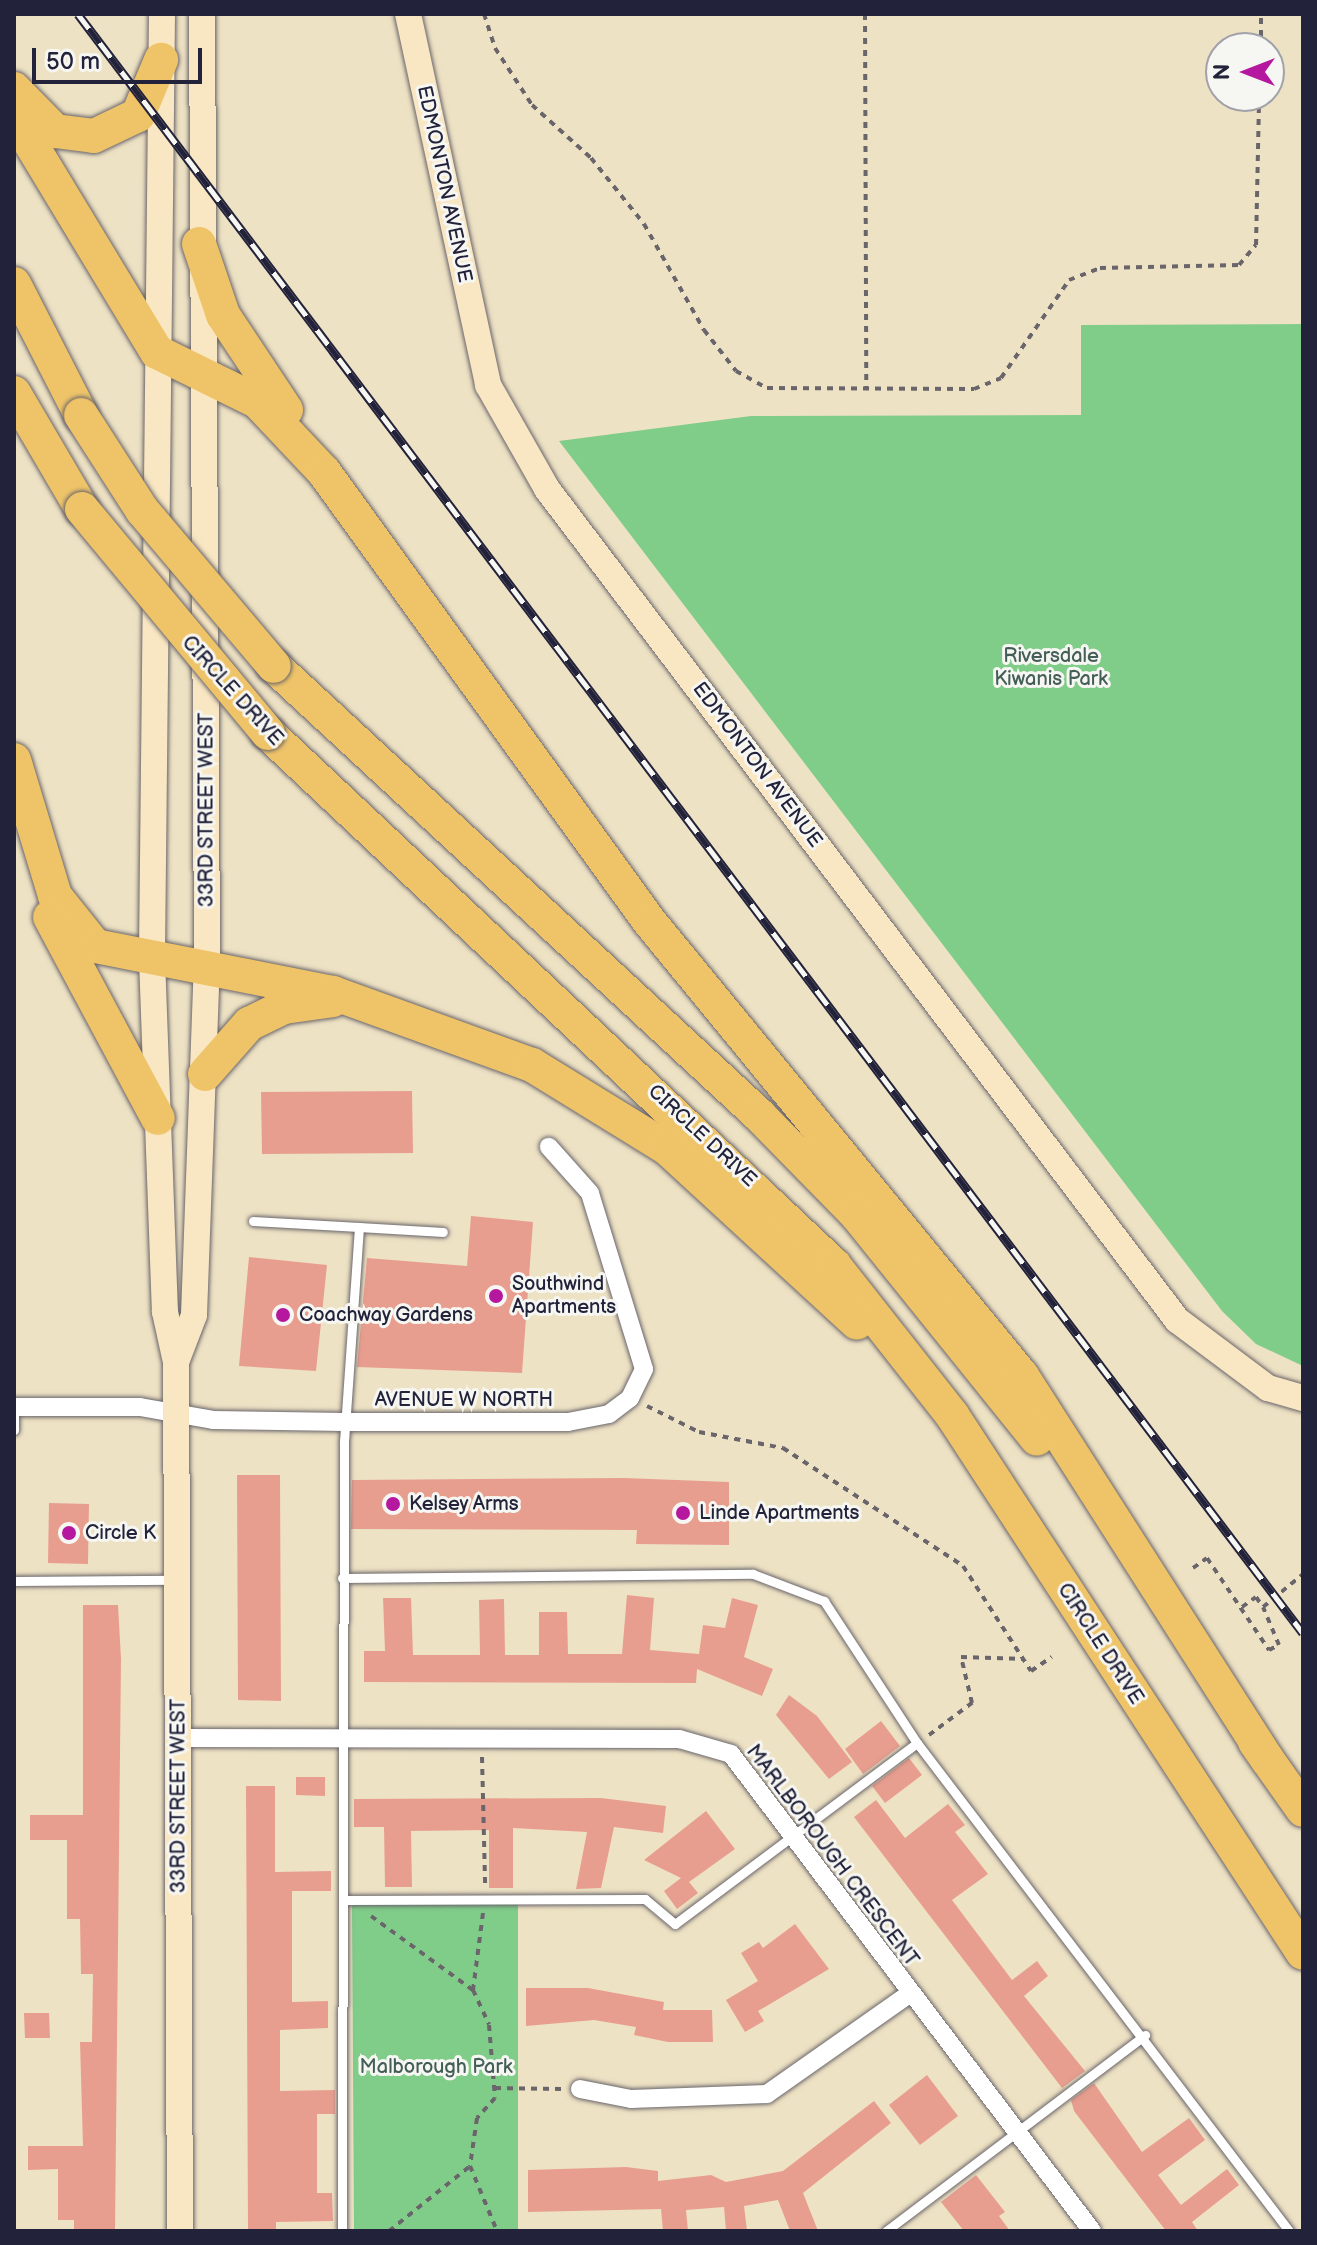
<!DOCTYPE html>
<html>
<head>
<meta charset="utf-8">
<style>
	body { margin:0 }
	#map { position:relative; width:1317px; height:2245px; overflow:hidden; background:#eee2c4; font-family:"Balsamiq Sans",sans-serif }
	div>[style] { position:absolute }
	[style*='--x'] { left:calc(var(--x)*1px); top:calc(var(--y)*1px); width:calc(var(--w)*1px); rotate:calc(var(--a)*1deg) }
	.green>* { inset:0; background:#80cc89 }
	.building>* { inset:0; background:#e89e8f }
	.path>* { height:4px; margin-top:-2px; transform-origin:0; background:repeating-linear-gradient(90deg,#69656b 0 6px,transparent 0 12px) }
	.roads { filter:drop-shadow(0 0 2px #69656b) drop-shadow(0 0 2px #69656b) }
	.lane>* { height:9px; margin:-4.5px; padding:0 4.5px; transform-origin:4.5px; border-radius:4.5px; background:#fff }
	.street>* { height:18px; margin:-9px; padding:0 9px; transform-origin:9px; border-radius:9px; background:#fff }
	.secondary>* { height:26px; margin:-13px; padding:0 13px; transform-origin:13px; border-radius:13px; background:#f9e7c3 }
	.highway>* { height:34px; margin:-17px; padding:0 17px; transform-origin:17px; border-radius:17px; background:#efc469 }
	.rail>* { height:9px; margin-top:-4.5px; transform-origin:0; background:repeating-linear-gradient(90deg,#f6f6f2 0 18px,#22223b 0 36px); box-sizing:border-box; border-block:2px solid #22223b }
	.bridges { filter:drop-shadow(0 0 2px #69656b) drop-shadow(0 0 2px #69656b) }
	.highway-bridge>* { height:34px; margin:-17px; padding:0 17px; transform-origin:17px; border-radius:17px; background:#efc469 }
	.dots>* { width:22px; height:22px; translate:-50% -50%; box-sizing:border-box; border:4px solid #f6f6f2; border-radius:50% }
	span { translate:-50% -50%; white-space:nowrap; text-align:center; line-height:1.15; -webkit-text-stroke:6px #f6f6f2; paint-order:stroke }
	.street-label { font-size:20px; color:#22223b }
	.park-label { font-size:20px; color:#435e56 }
	.poi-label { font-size:20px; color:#22223b }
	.left { translate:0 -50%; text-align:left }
	.frame { position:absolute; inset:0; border:16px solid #22223b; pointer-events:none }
	.north { position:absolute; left:1205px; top:32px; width:80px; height:80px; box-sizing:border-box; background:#f6f6f2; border:2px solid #a1a1a9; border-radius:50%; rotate:270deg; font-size:22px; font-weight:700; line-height:32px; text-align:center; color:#22223b }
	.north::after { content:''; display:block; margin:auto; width:28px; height:36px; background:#b5179e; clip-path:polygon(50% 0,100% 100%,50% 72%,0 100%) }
	.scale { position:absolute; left:32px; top:48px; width:170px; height:36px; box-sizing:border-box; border:4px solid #22223b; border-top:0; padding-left:10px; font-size:24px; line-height:28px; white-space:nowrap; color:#22223b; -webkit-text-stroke:6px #f6f6f2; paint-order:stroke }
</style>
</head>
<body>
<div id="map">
	<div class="green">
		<i style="clip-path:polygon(1303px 324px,1303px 1366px,1256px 1344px,1222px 1311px,559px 441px,751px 416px,1081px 415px,1081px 325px)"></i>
		<i style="clip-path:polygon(352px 1903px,518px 1903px,518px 2231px,354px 2231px)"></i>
	</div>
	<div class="building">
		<i style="clip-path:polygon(412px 1091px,413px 1153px,262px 1154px,261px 1092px)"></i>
		<i style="clip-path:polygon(471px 1216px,533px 1222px,522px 1373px,357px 1367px,367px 1258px,467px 1266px)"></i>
		<i style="clip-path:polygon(249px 1257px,327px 1265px,316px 1371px,239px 1366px)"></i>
		<i style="clip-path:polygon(237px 1475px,280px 1475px,281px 1701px,238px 1700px)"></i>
		<i style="clip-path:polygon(624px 1478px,729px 1482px,729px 1545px,636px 1544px,637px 1530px,351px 1529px,352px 1480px)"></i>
		<i style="clip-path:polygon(49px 1503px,89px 1504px,88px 1564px,48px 1563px)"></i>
		<i style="clip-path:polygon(627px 1595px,654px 1598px,650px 1650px,699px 1654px,703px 1625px,725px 1628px,732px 1598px,758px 1605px,744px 1657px,773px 1669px,762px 1696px,697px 1669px,696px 1683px,364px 1682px,364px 1651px,385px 1651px,383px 1598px,411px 1598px,413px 1655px,480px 1655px,479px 1600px,504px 1599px,505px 1655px,539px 1655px,539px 1612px,567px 1612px,568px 1654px,622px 1654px)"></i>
		<i style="clip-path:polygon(83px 1605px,118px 1605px,121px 1659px,115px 2231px,74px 2230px,74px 2220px,58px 2220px,58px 2169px,28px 2170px,28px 2146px,83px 2146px,80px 2042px,92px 2042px,93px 1974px,81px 1974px,80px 1919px,67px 1919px,67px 1840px,30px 1840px,30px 1815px,83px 1815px)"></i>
		<i style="clip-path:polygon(789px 1695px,817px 1716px,852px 1762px,829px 1779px,776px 1715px)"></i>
		<i style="clip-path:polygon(881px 1721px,900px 1746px,863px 1774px,845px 1749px)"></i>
		<i style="clip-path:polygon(909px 1758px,922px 1775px,885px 1803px,872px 1786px)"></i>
		<i style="clip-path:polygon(296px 1777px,325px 1777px,325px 1796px,296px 1795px)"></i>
		<i style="clip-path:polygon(246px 1786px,275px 1786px,275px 1872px,331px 1871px,331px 1891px,292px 1891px,292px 2002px,328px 2001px,328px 2028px,280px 2030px,280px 2091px,335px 2090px,335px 2114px,317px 2114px,317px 2193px,332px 2193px,333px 2221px,276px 2222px,276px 2231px,248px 2231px)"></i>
		<i style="clip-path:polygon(601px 1798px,666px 1806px,663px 1833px,614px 1827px,601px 1888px,576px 1889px,587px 1832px,513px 1828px,513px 1888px,489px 1888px,489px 1830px,411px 1831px,412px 1887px,385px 1887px,384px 1827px,354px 1827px,354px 1799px)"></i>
		<i style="clip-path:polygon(876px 1800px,905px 1838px,948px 1804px,965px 1825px,955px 1832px,988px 1874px,952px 1900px,1012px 1980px,1037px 1961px,1048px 1976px,1024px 1996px,1085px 2071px,1062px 2088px,854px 1817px)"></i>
		<i style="clip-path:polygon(706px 1811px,735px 1849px,689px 1882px,698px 1893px,677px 1909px,664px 1891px,681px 1878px,644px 1860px)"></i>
		<i style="clip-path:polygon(795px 1924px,829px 1969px,758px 2011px,764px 2021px,745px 2032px,726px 2000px,758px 1981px,741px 1953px,759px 1942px,763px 1948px)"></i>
		<i style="clip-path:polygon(526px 1988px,588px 1988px,664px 2002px,663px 2010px,712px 2010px,713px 2042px,668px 2042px,634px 2035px,636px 2027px,594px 2020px,526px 2026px)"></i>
		<i style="clip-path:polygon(24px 2013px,49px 2013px,50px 2038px,25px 2038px)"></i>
		<i style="clip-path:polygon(927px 2075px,958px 2116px,920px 2145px,889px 2105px)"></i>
		<i style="clip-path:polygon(1094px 2083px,1142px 2152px,1189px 2118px,1205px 2140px,1158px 2175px,1181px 2205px,1227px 2169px,1239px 2185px,1192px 2222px,1198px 2231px,1166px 2231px,1074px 2111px,1071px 2100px)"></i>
		<i style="clip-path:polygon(874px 2101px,891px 2123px,803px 2193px,818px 2231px,790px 2231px,778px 2200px,744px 2206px,747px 2231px,726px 2231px,724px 2207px,686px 2210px,688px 2231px,663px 2231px,661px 2209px,528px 2212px,528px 2170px,626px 2167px,658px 2171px,658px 2181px,711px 2175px,726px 2182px,783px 2171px)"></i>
		<i style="clip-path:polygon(976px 2175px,1005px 2212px,999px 2216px,1010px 2231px,964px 2231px,941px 2202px)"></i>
	</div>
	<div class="path">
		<i style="--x:484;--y:14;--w:36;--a:72"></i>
		<i style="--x:495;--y:48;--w:68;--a:57"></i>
		<i style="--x:532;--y:105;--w:79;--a:41.9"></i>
		<i style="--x:591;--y:158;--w:85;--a:51.2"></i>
		<i style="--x:644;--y:224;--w:122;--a:60.5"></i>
		<i style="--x:704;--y:330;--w:52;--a:52"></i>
		<i style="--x:736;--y:371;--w:35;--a:29"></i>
		<i style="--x:767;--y:388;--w:207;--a:0.3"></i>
		<i style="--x:974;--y:389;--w:29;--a:-22"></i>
		<i style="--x:1001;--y:378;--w:119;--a:-55.2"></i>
		<i style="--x:1069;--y:280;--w:33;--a:-21"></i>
		<i style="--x:1100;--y:268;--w:139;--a:-1.2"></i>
		<i style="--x:1239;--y:265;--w:26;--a:-50"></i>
		<i style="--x:1256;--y:245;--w:149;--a:-88.8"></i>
		<i style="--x:865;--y:14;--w:376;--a:89.8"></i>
		<i style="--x:1261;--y:48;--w:34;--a:-90"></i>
		<i style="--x:647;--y:1406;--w:58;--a:26.6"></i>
		<i style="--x:699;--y:1432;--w:86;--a:10.8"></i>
		<i style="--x:783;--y:1448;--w:215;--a:33.2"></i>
		<i style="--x:963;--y:1566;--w:125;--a:57.1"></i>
		<i style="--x:1031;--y:1671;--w:25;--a:-34"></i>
		<i style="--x:1193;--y:1568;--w:17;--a:-36"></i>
		<i style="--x:1207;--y:1558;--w:111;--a:56"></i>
		<i style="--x:1269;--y:1650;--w:11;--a:-27"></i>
		<i style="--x:1279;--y:1645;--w:41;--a:-112.8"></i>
		<i style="--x:1263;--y:1607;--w:52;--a:-39.5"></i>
		<i style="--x:1242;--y:1607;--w:17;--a:-36"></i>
		<i style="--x:1256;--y:1597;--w:12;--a:55"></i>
		<i style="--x:929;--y:1735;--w:54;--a:-36.7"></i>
		<i style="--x:972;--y:1703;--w:47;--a:-103.4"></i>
		<i style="--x:961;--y:1657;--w:63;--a:1.8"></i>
		<i style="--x:482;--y:1757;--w:127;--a:88.6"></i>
		<i style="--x:483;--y:1913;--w:78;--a:97.4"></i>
		<i style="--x:473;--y:1990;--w:38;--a:65"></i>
		<i style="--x:489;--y:2025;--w:73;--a:85.3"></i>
		<i style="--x:495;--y:2098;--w:27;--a:132"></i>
		<i style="--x:477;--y:2118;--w:49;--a:98.3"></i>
		<i style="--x:470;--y:2166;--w:70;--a:67.4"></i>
		<i style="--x:371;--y:1916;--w:126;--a:36"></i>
		<i style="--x:495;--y:2088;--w:67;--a:0.9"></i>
		<i style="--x:389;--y:2231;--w:104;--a:-38.7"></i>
	</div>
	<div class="roads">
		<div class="lane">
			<i style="--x:253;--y:1221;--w:106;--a:3.2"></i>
			<i style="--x:359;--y:1227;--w:215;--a:94"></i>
			<i style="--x:344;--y:1441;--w:790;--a:90.15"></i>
			<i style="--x:359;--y:1227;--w:84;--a:3.4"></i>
			<i style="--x:14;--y:1430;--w:23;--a:-90"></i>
			<i style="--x:342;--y:1578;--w:411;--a:-0.6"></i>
			<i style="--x:753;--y:1574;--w:76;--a:20.8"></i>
			<i style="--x:824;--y:1601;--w:170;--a:56.8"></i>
			<i style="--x:917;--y:1743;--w:614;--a:52.68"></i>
			<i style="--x:14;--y:1581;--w:162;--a:-0.4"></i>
			<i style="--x:343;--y:1900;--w:302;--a:-0.2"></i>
			<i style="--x:645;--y:1899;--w:39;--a:40"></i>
			<i style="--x:675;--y:1924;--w:302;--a:-36.8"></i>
			<i style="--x:886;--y:2231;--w:325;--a:-37.1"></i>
		</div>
		<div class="street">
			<i style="--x:14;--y:1407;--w:126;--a:0"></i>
			<i style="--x:140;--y:1407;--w:74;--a:10.1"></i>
			<i style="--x:213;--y:1420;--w:132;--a:0.9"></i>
			<i style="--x:345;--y:1422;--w:223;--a:0"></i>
			<i style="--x:568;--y:1422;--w:42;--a:-11"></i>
			<i style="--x:609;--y:1414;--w:26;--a:-37"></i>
			<i style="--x:630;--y:1398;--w:32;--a:-64"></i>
			<i style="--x:644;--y:1369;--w:184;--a:-107.1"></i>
			<i style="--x:590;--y:1193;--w:62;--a:-131.7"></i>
			<i style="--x:179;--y:1738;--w:500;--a:0.11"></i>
			<i style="--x:679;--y:1739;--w:54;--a:16.1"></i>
			<i style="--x:731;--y:1754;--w:598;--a:52.88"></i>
			<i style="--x:580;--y:2089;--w:52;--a:11.1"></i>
			<i style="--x:631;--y:2099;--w:136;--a:-2.1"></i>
			<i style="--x:767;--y:2094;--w:172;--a:-35.1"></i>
		</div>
		<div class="secondary">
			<i style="--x:162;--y:14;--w:945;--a:90.61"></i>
			<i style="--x:152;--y:959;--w:353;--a:87.9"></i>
			<i style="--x:165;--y:1312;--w:51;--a:77.6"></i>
			<i style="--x:176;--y:1362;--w:869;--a:89.74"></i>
			<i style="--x:408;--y:14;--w:380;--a:77.8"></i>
			<i style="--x:488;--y:385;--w:120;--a:60.4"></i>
			<i style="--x:547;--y:489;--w:1043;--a:52.83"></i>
			<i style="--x:1177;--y:1320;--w:114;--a:36.8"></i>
			<i style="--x:1268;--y:1388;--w:36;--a:16"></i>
			<i style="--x:176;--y:1362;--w:50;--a:-69"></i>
			<i style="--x:194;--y:1315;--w:351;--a:-87.9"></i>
			<i style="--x:207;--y:964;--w:950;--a:-90.3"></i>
		</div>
		<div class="highway">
			<i style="--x:14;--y:89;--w:59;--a:45.7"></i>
			<i style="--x:55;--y:131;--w:39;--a:7"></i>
			<i style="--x:94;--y:136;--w:49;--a:-25.5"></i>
			<i style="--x:138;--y:115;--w:60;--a:-67.3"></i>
			<i style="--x:14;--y:116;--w:276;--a:58.8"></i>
			<i style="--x:157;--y:352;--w:113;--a:26.3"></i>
			<i style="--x:258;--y:402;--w:96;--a:46.7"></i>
			<i style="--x:324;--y:472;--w:554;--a:54.1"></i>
			<i style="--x:649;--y:921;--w:588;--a:50.66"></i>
			<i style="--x:1022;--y:1376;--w:455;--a:57.4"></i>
			<i style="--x:199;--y:244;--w:75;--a:71.3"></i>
			<i style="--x:223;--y:315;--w:114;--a:56.4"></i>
			<i style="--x:14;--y:284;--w:147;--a:62.9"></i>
			<i style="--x:14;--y:393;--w:134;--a:59.6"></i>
			<i style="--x:274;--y:666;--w:661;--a:42.79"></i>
			<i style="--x:759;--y:1115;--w:140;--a:45.6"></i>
			<i style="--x:857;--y:1215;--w:287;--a:51.2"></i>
			<i style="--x:268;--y:733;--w:777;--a:43.23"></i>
			<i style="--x:834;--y:1265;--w:191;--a:51.8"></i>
			<i style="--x:952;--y:1415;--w:642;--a:56.88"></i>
			<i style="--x:14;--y:760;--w:142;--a:73.2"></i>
			<i style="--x:55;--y:896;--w:64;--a:51.3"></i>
			<i style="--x:95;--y:946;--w:243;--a:11.2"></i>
			<i style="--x:333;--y:993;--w:212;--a:19.9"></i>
			<i style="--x:532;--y:1065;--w:158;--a:31.6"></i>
			<i style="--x:667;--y:1148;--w:258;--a:42.6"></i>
			<i style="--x:50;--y:917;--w:228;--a:61.8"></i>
			<i style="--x:205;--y:1074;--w:67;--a:-48.7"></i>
			<i style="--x:249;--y:1024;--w:39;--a:-26"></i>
			<i style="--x:284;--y:1007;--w:49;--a:-8.1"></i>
			<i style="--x:1255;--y:1742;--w:83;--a:54.8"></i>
		</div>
	</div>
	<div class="rail">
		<i style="--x:78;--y:14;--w:2030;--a:52.89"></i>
	</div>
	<div class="bridges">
		<div class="highway-bridge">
			<i style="--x:81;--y:415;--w:113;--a:57.3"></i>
			<i style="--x:142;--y:510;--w:204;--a:49.8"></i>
			<i style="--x:82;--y:509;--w:291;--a:50.3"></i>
		</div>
	</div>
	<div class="dots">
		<i style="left:496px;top:1296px;background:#b5179e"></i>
		<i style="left:283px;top:1315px;background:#b5179e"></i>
		<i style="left:393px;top:1504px;background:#b5179e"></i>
		<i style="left:683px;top:1513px;background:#b5179e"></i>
		<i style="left:69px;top:1533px;background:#b5179e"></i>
	</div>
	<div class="street-label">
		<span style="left:444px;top:184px;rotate:78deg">EDMONTON AVENUE</span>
		<span style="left:232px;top:691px;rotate:48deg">CIRCLE DRIVE</span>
		<span style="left:757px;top:765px;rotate:53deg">EDMONTON AVENUE</span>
		<span style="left:207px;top:810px;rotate:-90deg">33RD STREET WEST</span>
		<span style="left:702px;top:1136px;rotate:43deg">CIRCLE DRIVE</span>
		<span style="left:464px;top:1400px">AVENUE W NORTH</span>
		<span style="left:1100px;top:1644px;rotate:57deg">CIRCLE DRIVE</span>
		<span style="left:179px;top:1796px;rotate:-90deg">33RD STREET WEST</span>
		<span style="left:832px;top:1856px;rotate:53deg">MARLBOROUGH CRESCENT</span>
	</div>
	<div class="park-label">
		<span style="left:1051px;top:668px">Riversdale<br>Kiwanis Park</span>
		<span style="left:436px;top:2067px">Malborough Park</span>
	</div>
	<div class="poi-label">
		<span class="left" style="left:512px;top:1296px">Southwind<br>Apartments</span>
		<span class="left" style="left:299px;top:1315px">Coachway Gardens</span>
		<span class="left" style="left:409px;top:1504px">Kelsey Arms</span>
		<span class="left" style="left:699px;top:1513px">Linde Apartments</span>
		<span class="left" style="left:85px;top:1533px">Circle K</span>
	</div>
	<div class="frame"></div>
	<div class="north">N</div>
	<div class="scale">50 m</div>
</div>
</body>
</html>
